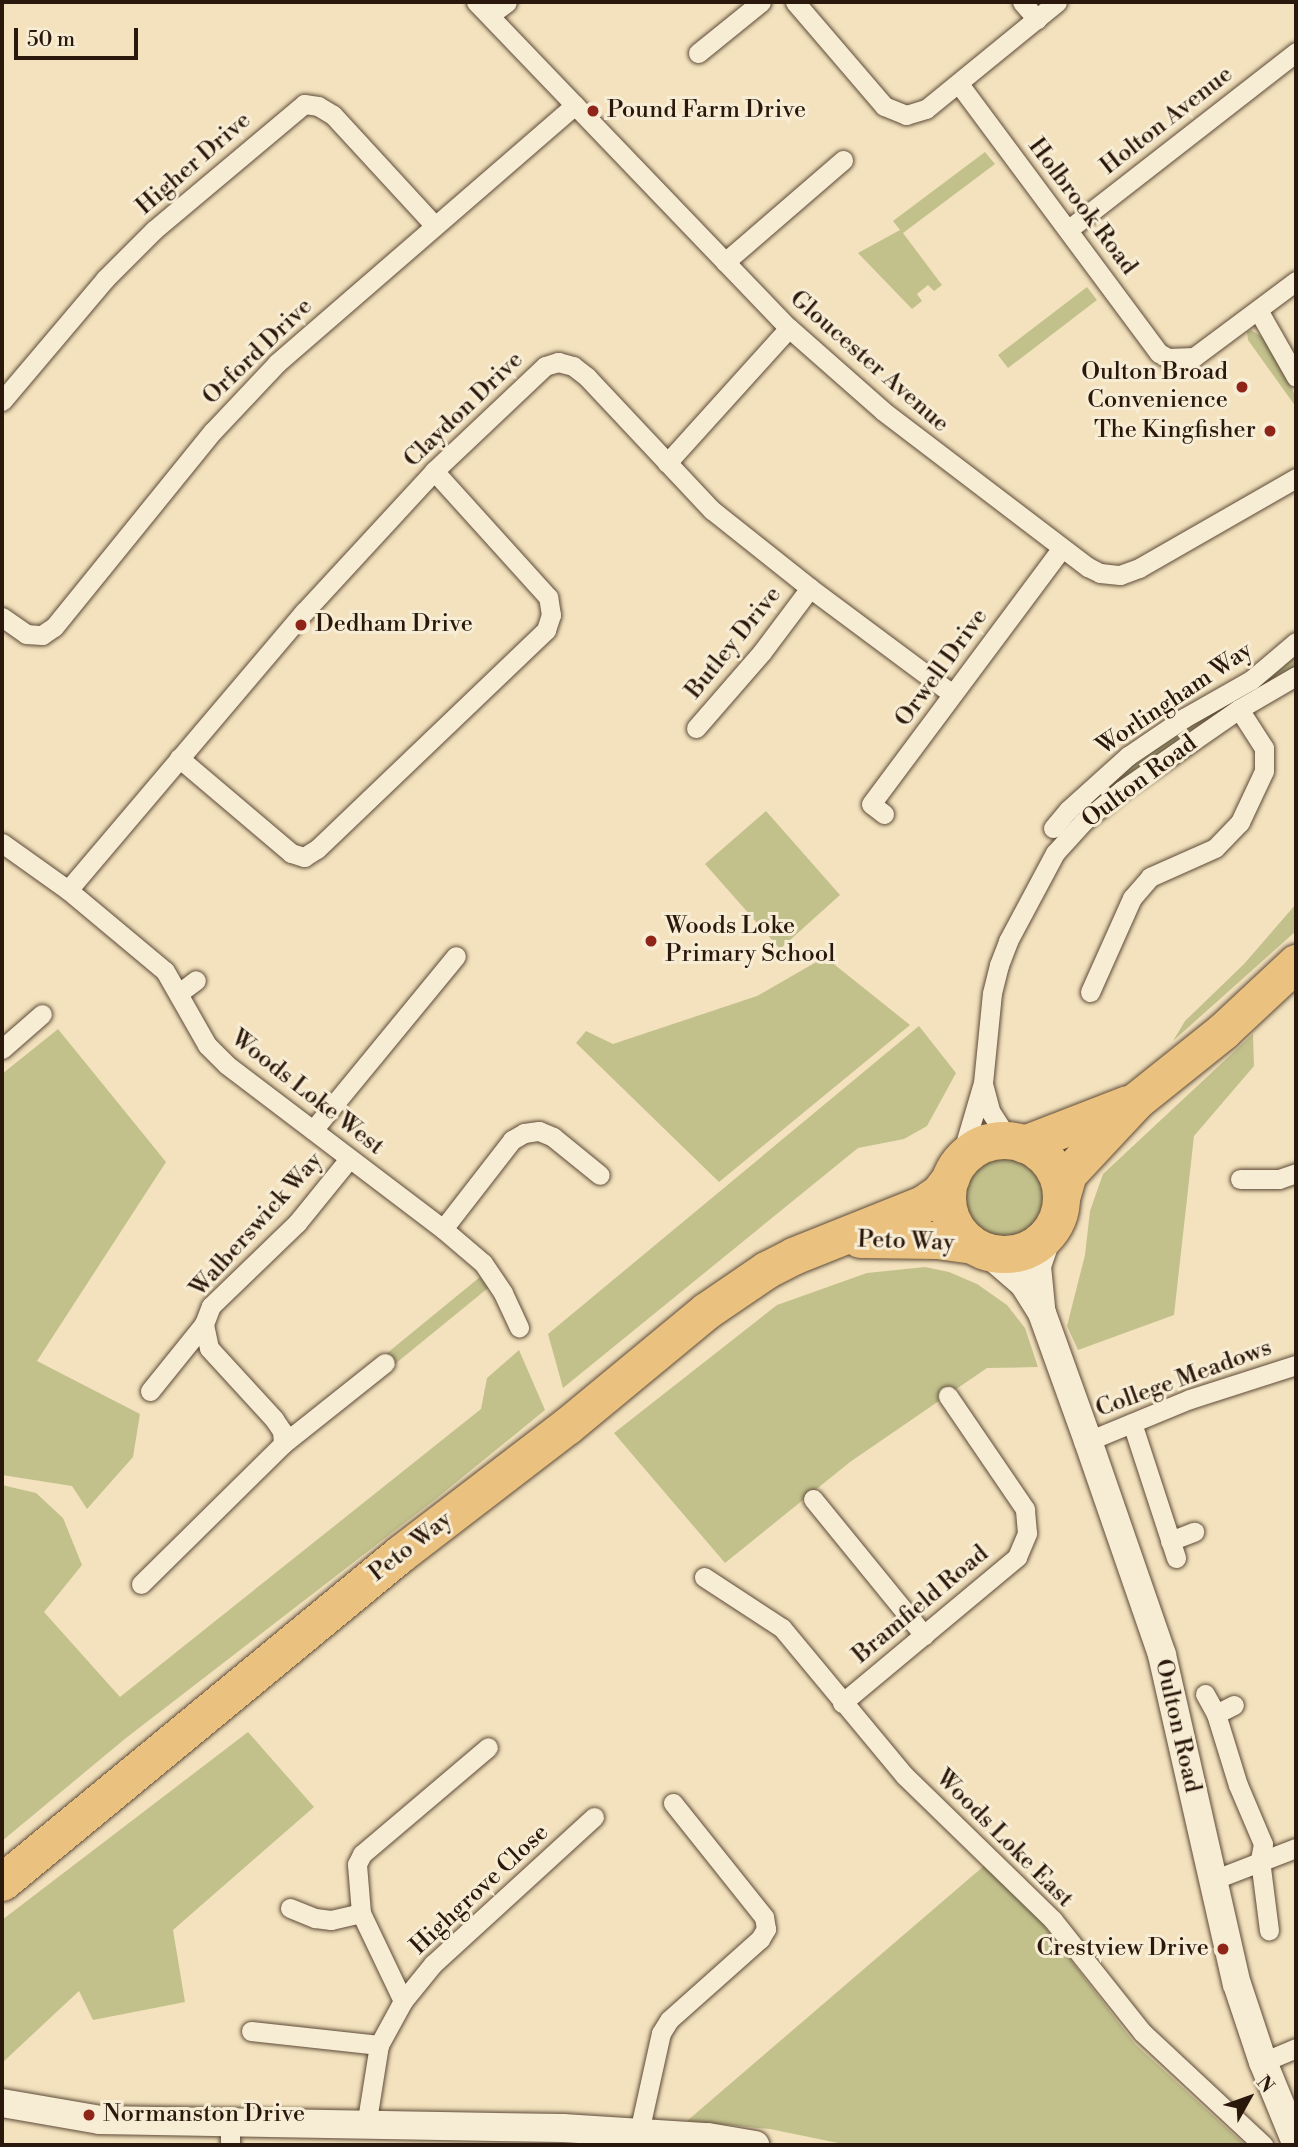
<!DOCTYPE html>
<html>
<head>
<meta charset="utf-8">
<style>
	body { margin:0 }
	#map { position:relative; width:1298px; height:2147px; overflow:hidden; background:#f3e2bd; font-family:"Libre Bodoni",serif }
	div>[style] { position:absolute }
	[style*='--x'] { left:calc(var(--x)*1px); top:calc(var(--y)*1px); width:calc(var(--w)*1px); rotate:calc(var(--a)*1deg) }
	.green>* { inset:0; background:#c2c18c }
	.round { border-radius:50% }
	.roads { filter:drop-shadow(0 0 2px #5d4a38) drop-shadow(0 0 2px #5d4a38) }
	.street>* { height:19px; margin:-9.5px; padding:0 9.5px; transform-origin:9.5px; border-radius:9.5px; background:#f7ecd4 }
	.secondary>* { height:28px; margin:-14px; padding:0 14px; transform-origin:14px; border-radius:14px; background:#f7ecd4 }
	.highway>* { height:37px; margin:-18.5px; padding:0 18.5px; transform-origin:18.5px; border-radius:18.5px; background:#eac17e }
	.highway>.ring { margin:-18.5px; padding:0; box-sizing:content-box; background:none; border:37px solid #eac17e; border-radius:50% }
	.dots>* { width:19px; height:19px; translate:-50% -50%; box-sizing:border-box; border:4px solid #f7ecd4; border-radius:50% }
	span { translate:-50% -50%; white-space:nowrap; text-align:center; line-height:1.15; -webkit-text-stroke:6px #f7ecd4; paint-order:stroke }
	.poi-label { font-size:24px; color:#2b180c }
	.left { translate:0 -50%; text-align:left }
	.right { translate:-100% -50%; text-align:right }
	.street-label { font-size:24px; color:#2b180c }
	.frame { position:absolute; inset:0; border:4px solid #2b180c; pointer-events:none }
	.north { position:absolute; left:1214px; top:2063px; width:70px; height:70px; -webkit-text-stroke:5px #f7ecd4; paint-order:stroke; rotate:50deg; font-size:19px; font-weight:700; line-height:28px; text-align:center; color:#2b180c }
	.north::after { content:''; display:block; margin:auto; width:24px; height:32px; background:#2b180c; clip-path:polygon(50% 0,100% 100%,50% 72%,0 100%) }
	.scale { position:absolute; left:14px; top:28px; width:124px; height:32px; box-sizing:border-box; border:4px solid #2b180c; border-top:0; padding-left:9px; font-size:21px; line-height:24px; white-space:nowrap; color:#2b180c; -webkit-text-stroke:5px #f7ecd4; paint-order:stroke }
</style>
</head>
<body>
<div id="map">
	<div class="green">
		<i style="clip-path:polygon(985px 152px,995px 164px,903px 233px,942px 285px,934px 291px,928px 285px,917px 294px,922px 301px,912px 309px,858px 253px,900px 230px,893px 221px)"></i>
		<i style="clip-path:polygon(1087px 287px,1097px 300px,1008px 368px,998px 355px)"></i>
		<i style="clip-path:polygon(1251px 330px,1267px 340px,1296px 397px,1296px 407px,1248px 340px,1247px 332px)"></i>
		<i style="clip-path:polygon(1296px 654px,1296px 670px,1061px 837px,1075px 813px,1135px 759px,1282px 667px)"></i>
		<i style="clip-path:polygon(766px 811px,840px 895px,780px 949px,705px 864px)"></i>
		<i style="clip-path:polygon(1296px 904px,1296px 931px,1173px 1041px,1185px 1021px,1244px 964px)"></i>
		<i style="clip-path:polygon(825px 957px,910px 1025px,719px 1182px,576px 1043px,586px 1031px,613px 1044px,757px 996px)"></i>
		<i style="clip-path:polygon(919px 1026px,956px 1073px,927px 1126px,904px 1139px,858px 1148px,563px 1388px,548px 1334px)"></i>
		<i style="clip-path:polygon(58px 1029px,166px 1162px,37px 1361px,140px 1414px,133px 1457px,87px 1509px,72px 1486px,2px 1475px,2px 1074px)"></i>
		<i style="clip-path:polygon(1253px 1034px,1254px 1066px,1194px 1136px,1174px 1315px,1078px 1350px,1067px 1326px,1085px 1255px,1090px 1211px,1103px 1174px)"></i>
		<i class="round" style="left:958px;top:1152px;width:92px;height:92px"></i>
		<i style="clip-path:polygon(925px 1267px,949px 1272px,977px 1284px,1007px 1305px,1025px 1328px,1038px 1367px,987px 1368px,850px 1462px,725px 1563px,614px 1433px,777px 1305px,867px 1273px)"></i>
		<i style="clip-path:polygon(480px 1277px,488px 1288px,395px 1364px,386px 1354px)"></i>
		<i style="clip-path:polygon(519px 1350px,545px 1410px,437px 1498px,126px 1738px,2px 1841px,2px 1485px,36px 1493px,63px 1518px,82px 1565px,44px 1612px,120px 1697px,481px 1409px,487px 1378px)"></i>
		<i style="clip-path:polygon(248px 1732px,314px 1807px,173px 1930px,185px 2002px,93px 2020px,79px 1991px,2px 2063px,2px 1920px)"></i>
		<i style="clip-path:polygon(985px 1865px,1043px 1924px,1135px 2044px,1245px 2145px,848px 2145px,770px 2129px,687px 2121px)"></i>
	</div>
	<div class="roads">
		<div class="street">
			<i style="--x:476;--y:2;--w:452;--a:46.2"></i>
			<i style="--x:789;--y:328;--w:125;--a:41.4"></i>
			<i style="--x:883;--y:411;--w:258;--a:37.3"></i>
			<i style="--x:1088;--y:567;--w:13;--a:27"></i>
			<i style="--x:1100;--y:573;--w:20;--a:6"></i>
			<i style="--x:1120;--y:575;--w:20;--a:-20"></i>
			<i style="--x:1139;--y:568;--w:181;--a:-29.8"></i>
			<i style="--x:795;--y:2;--w:137;--a:49.4"></i>
			<i style="--x:884;--y:106;--w:24;--a:22"></i>
			<i style="--x:906;--y:115;--w:21;--a:-17"></i>
			<i style="--x:926;--y:109;--w:169;--a:-39.2"></i>
			<i style="--x:1022;--y:2;--w:23;--a:49"></i>
			<i style="--x:490;--y:15;--w:21;--a:-37"></i>
			<i style="--x:698;--y:53;--w:81;--a:-39"></i>
			<i style="--x:959;--y:84;--w:335;--a:53.4"></i>
			<i style="--x:1159;--y:353;--w:10;--a:29"></i>
			<i style="--x:1168;--y:358;--w:26;--a:-2"></i>
			<i style="--x:1194;--y:357;--w:127;--a:-36.7"></i>
			<i style="--x:1069;--y:229;--w:288;--a:-37.9"></i>
			<i style="--x:725;--y:262;--w:156;--a:-40.8"></i>
			<i style="--x:1258;--y:310;--w:77;--a:60.4"></i>
			<i style="--x:2;--y:401;--w:160;--a:-49.8"></i>
			<i style="--x:105;--y:279;--w:69;--a:-45"></i>
			<i style="--x:154;--y:230;--w:196;--a:-40"></i>
			<i style="--x:304;--y:104;--w:14;--a:8"></i>
			<i style="--x:318;--y:106;--w:17;--a:31"></i>
			<i style="--x:333;--y:115;--w:149;--a:47.4"></i>
			<i style="--x:667;--y:463;--w:182;--a:-47.9"></i>
			<i style="--x:2;--y:617;--w:29;--a:35"></i>
			<i style="--x:26;--y:634;--w:16;--a:4"></i>
			<i style="--x:42;--y:635;--w:14;--a:-34"></i>
			<i style="--x:54;--y:627;--w:252;--a:-51"></i>
			<i style="--x:213;--y:431;--w:93;--a:-46.7"></i>
			<i style="--x:277;--y:363;--w:394;--a:-40.9"></i>
			<i style="--x:696;--y:728;--w:101;--a:-49"></i>
			<i style="--x:762;--y:652;--w:80;--a:-53.1"></i>
			<i style="--x:179;--y:758;--w:147;--a:40.3"></i>
			<i style="--x:291;--y:853;--w:14;--a:17"></i>
			<i style="--x:304;--y:857;--w:15;--a:-32"></i>
			<i style="--x:317;--y:849;--w:317;--a:-43.7"></i>
			<i style="--x:546;--y:630;--w:16;--a:-72"></i>
			<i style="--x:551;--y:615;--w:18;--a:-99"></i>
			<i style="--x:548;--y:597;--w:170;--a:-132.1"></i>
			<i style="--x:884;--y:814;--w:16;--a:-142"></i>
			<i style="--x:871;--y:804;--w:319;--a:-53.3"></i>
			<i style="--x:1053;--y:828;--w:23;--a:-50"></i>
			<i style="--x:1068;--y:810;--w:81;--a:-42"></i>
			<i style="--x:1128;--y:756;--w:68;--a:-34.2"></i>
			<i style="--x:1184;--y:718;--w:77;--a:-29.6"></i>
			<i style="--x:1251;--y:680;--w:59;--a:-40.2"></i>
			<i style="--x:2;--y:843;--w:81;--a:35.5"></i>
			<i style="--x:68;--y:890;--w:126;--a:39.9"></i>
			<i style="--x:165;--y:971;--w:85;--a:60.4"></i>
			<i style="--x:207;--y:1045;--w:28;--a:45"></i>
			<i style="--x:227;--y:1065;--w:271;--a:37.2"></i>
			<i style="--x:443;--y:1229;--w:52;--a:40.4"></i>
			<i style="--x:483;--y:1263;--w:36;--a:56"></i>
			<i style="--x:503;--y:1293;--w:38;--a:65"></i>
			<i style="--x:68;--y:890;--w:365;--a:-49.7"></i>
			<i style="--x:304;--y:612;--w:192;--a:-47.3"></i>
			<i style="--x:434;--y:471;--w:153;--a:-43.4"></i>
			<i style="--x:545;--y:366;--w:14;--a:-17"></i>
			<i style="--x:558;--y:362;--w:16;--a:15"></i>
			<i style="--x:573;--y:366;--w:18;--a:38"></i>
			<i style="--x:587;--y:377;--w:183;--a:46.8"></i>
			<i style="--x:712;--y:510;--w:125;--a:38.5"></i>
			<i style="--x:810;--y:588;--w:177;--a:36.7"></i>
			<i style="--x:1090;--y:992;--w:103;--a:-65.9"></i>
			<i style="--x:1132;--y:898;--w:28;--a:-49"></i>
			<i style="--x:1150;--y:877;--w:71;--a:-24"></i>
			<i style="--x:1215;--y:848;--w:36;--a:-46"></i>
			<i style="--x:1240;--y:822;--w:56;--a:-64.8"></i>
			<i style="--x:1264;--y:771;--w:23;--a:-90"></i>
			<i style="--x:1264;--y:748;--w:46;--a:-122.7"></i>
			<i style="--x:179;--y:993;--w:21;--a:-37"></i>
			<i style="--x:2;--y:1049;--w:53;--a:-41.2"></i>
			<i style="--x:983;--y:1084;--w:28;--a:75"></i>
			<i style="--x:990;--y:1111;--w:35;--a:57"></i>
			<i style="--x:313;--y:1130;--w:225;--a:-50.6"></i>
			<i style="--x:960;--y:1161;--w:81;--a:-73.6"></i>
			<i style="--x:983;--y:1083;--w:90;--a:-84.3"></i>
			<i style="--x:992;--y:993;--w:29;--a:-76"></i>
			<i style="--x:999;--y:965;--w:26;--a:-69"></i>
			<i style="--x:1008;--y:941;--w:100;--a:-61.9"></i>
			<i style="--x:1055;--y:853;--w:42;--a:-47.9"></i>
			<i style="--x:1083;--y:822;--w:50;--a:-39.4"></i>
			<i style="--x:1122;--y:790;--w:142;--a:-34.7"></i>
			<i style="--x:1239;--y:709;--w:66;--a:-30.1"></i>
			<i style="--x:1240;--y:1179;--w:39;--a:0"></i>
			<i style="--x:1279;--y:1179;--w:18;--a:-19"></i>
			<i style="--x:443;--y:1229;--w:113;--a:-52.2"></i>
			<i style="--x:512;--y:1140;--w:14;--a:-30"></i>
			<i style="--x:524;--y:1133;--w:15;--a:-8"></i>
			<i style="--x:539;--y:1131;--w:15;--a:23"></i>
			<i style="--x:553;--y:1137;--w:60;--a:39"></i>
			<i style="--x:150;--y:1391;--w:86;--a:-51.1"></i>
			<i style="--x:204;--y:1324;--w:19;--a:-69"></i>
			<i style="--x:211;--y:1306;--w:120;--a:-44"></i>
			<i style="--x:297;--y:1223;--w:82;--a:-50.9"></i>
			<i style="--x:1132;--y:1423;--w:142;--a:71.9"></i>
			<i style="--x:1088;--y:1441;--w:110;--a:-22.4"></i>
			<i style="--x:1190;--y:1399;--w:111;--a:-17.8"></i>
			<i style="--x:283;--y:1444;--w:130;--a:-38.5"></i>
			<i style="--x:813;--y:1499;--w:176;--a:50.8"></i>
			<i style="--x:1170;--y:1541;--w:26;--a:-21"></i>
			<i style="--x:704;--y:1577;--w:93;--a:33.2"></i>
			<i style="--x:782;--y:1628;--w:192;--a:50.3"></i>
			<i style="--x:905;--y:1776;--w:206;--a:44.2"></i>
			<i style="--x:1053;--y:1920;--w:143;--a:51.5"></i>
			<i style="--x:1142;--y:2032;--w:166;--a:43"></i>
			<i style="--x:141;--y:1584;--w:199;--a:-44.6"></i>
			<i style="--x:283;--y:1444;--w:13;--a:-94"></i>
			<i style="--x:282;--y:1431;--w:14;--a:-124"></i>
			<i style="--x:274;--y:1419;--w:96;--a:-132.5"></i>
			<i style="--x:209;--y:1348;--w:25;--a:-102"></i>
			<i style="--x:1205;--y:1694;--w:23;--a:61"></i>
			<i style="--x:1216;--y:1714;--w:74;--a:72.8"></i>
			<i style="--x:1238;--y:1785;--w:64;--a:67"></i>
			<i style="--x:1263;--y:1844;--w:16;--a:101"></i>
			<i style="--x:1260;--y:1860;--w:71;--a:82.7"></i>
			<i style="--x:842;--y:1703;--w:228;--a:-39.8"></i>
			<i style="--x:1017;--y:1557;--w:26;--a:-67"></i>
			<i style="--x:1027;--y:1533;--w:24;--a:-95"></i>
			<i style="--x:1025;--y:1509;--w:137;--a:-124.3"></i>
			<i style="--x:1216;--y:1714;--w:20;--a:-27"></i>
			<i style="--x:1213;--y:1880;--w:89;--a:-21.1"></i>
			<i style="--x:290;--y:1908;--w:27;--a:22"></i>
			<i style="--x:315;--y:1918;--w:16;--a:7"></i>
			<i style="--x:331;--y:1920;--w:31;--a:-13"></i>
			<i style="--x:403;--y:2001;--w:98;--a:-115.5"></i>
			<i style="--x:361;--y:1913;--w:49;--a:-94.7"></i>
			<i style="--x:357;--y:1864;--w:11;--a:-63"></i>
			<i style="--x:362;--y:1854;--w:165;--a:-40.3"></i>
			<i style="--x:251;--y:2031;--w:129;--a:6.2"></i>
			<i style="--x:1263;--y:2062;--w:36;--a:-23"></i>
			<i style="--x:230;--y:2123;--w:22;--a:90"></i>
			<i style="--x:366;--y:2126;--w:82;--a:-80.9"></i>
			<i style="--x:379;--y:2045;--w:50;--a:-61.4"></i>
			<i style="--x:403;--y:2001;--w:48;--a:-51"></i>
			<i style="--x:433;--y:1964;--w:218;--a:-42.4"></i>
			<i style="--x:639;--y:2132;--w:101;--a:-77.5"></i>
			<i style="--x:661;--y:2033;--w:15;--a:-58"></i>
			<i style="--x:669;--y:2020;--w:122;--a:-41.7"></i>
			<i style="--x:760;--y:1939;--w:12;--a:-59"></i>
			<i style="--x:766;--y:1929;--w:12;--a:-99"></i>
			<i style="--x:764;--y:1917;--w:146;--a:-128.6"></i>
		</div>
		<div class="secondary">
			<i style="--x:986;--y:1251;--w:50;--a:41"></i>
			<i style="--x:1024;--y:1284;--w:34;--a:58"></i>
			<i style="--x:1042;--y:1313;--w:136;--a:70.2"></i>
			<i style="--x:1088;--y:1441;--w:226;--a:70.9"></i>
			<i style="--x:1162;--y:1655;--w:337;--a:77.2"></i>
			<i style="--x:1237;--y:1984;--w:82;--a:71.6"></i>
			<i style="--x:1263;--y:2062;--w:87;--a:67.8"></i>
			<i style="--x:1041;--y:1307;--w:41;--a:-95.6"></i>
			<i style="--x:1037;--y:1266;--w:36;--a:-71"></i>
			<i style="--x:2;--y:2103;--w:99;--a:9.8"></i>
			<i style="--x:100;--y:2120;--w:463;--a:1"></i>
			<i style="--x:563;--y:2128;--w:145;--a:3.6"></i>
			<i style="--x:708;--y:2137;--w:48;--a:9.7"></i>
		</div>
		<div class="highway">
			<i class="ring" style="left:947px;top:1140px;width:77px;height:77px"></i>
			<i style="--x:1024;--y:1144;--w:110;--a:-21.2"></i>
			<i style="--x:1061;--y:1198;--w:25;--a:-74"></i>
			<i style="--x:1068;--y:1174;--w:101;--a:-47"></i>
			<i style="--x:1137;--y:1100;--w:110;--a:-38.7"></i>
			<i style="--x:1223;--y:1031;--w:100;--a:-43"></i>
			<i style="--x:860;--y:1239;--w:77;--a:0.7"></i>
			<i style="--x:937;--y:1240;--w:36;--a:8"></i>
			<i style="--x:2;--y:1882;--w:516;--a:-39.49"></i>
			<i style="--x:400;--y:1554;--w:210;--a:-37.5"></i>
			<i style="--x:567;--y:1426;--w:180;--a:-39.6"></i>
			<i style="--x:706;--y:1311;--w:73;--a:-34.3"></i>
			<i style="--x:766;--y:1270;--w:30;--a:-27"></i>
			<i style="--x:793;--y:1256;--w:140;--a:-21.8"></i>
			<i style="--x:923;--y:1204;--w:19;--a:-35"></i>
			<i style="--x:939;--y:1193;--w:20;--a:-53"></i>
		</div>
	</div>
	<div class="dots">
		<i style="left:593px;top:111px;background:#8f2418"></i>
		<i style="left:1242px;top:387px;background:#8f2418"></i>
		<i style="left:1270px;top:431px;background:#8f2418"></i>
		<i style="left:301px;top:625px;background:#8f2418"></i>
		<i style="left:651px;top:941px;background:#8f2418"></i>
		<i style="left:1223px;top:1949px;background:#8f2418"></i>
		<i style="left:89px;top:2115px;background:#8f2418"></i>
	</div>
	<div class="poi-label">
		<span class="left" style="left:607px;top:111px">Pound Farm Drive</span>
		<span class="right" style="left:1228px;top:387px">Oulton Broad<br>Convenience</span>
		<span class="right" style="left:1256px;top:431px">The Kingfisher</span>
		<span class="left" style="left:315px;top:625px">Dedham Drive</span>
		<span class="left" style="left:665px;top:941px">Woods Loke<br>Primary School</span>
		<span class="right" style="left:1209px;top:1949px">Crestview Drive</span>
		<span class="left" style="left:103px;top:2115px">Normanston Drive</span>
	</div>
	<div class="street-label">
		<span style="left:1167px;top:121px;rotate:-38deg">Holton Avenue</span>
		<span style="left:194px;top:164px;rotate:-41deg">Higher Drive</span>
		<span style="left:1082px;top:207px;rotate:53deg">Holbrook Road</span>
		<span style="left:258px;top:352px;rotate:-44deg">Orford Drive</span>
		<span style="left:869px;top:362px;rotate:41deg">Gloucester Avenue</span>
		<span style="left:464px;top:410px;rotate:-44deg">Claydon Drive</span>
		<span style="left:734px;top:643px;rotate:-51deg">Butley Drive</span>
		<span style="left:942px;top:668px;rotate:-54deg">Orwell Drive</span>
		<span style="left:1175px;top:699px;rotate:-34deg">Worlingham Way</span>
		<span style="left:1140px;top:782px;rotate:-37deg">Oulton Road</span>
		<span style="left:307px;top:1093px;rotate:38deg">Woods Loke West</span>
		<span style="left:257px;top:1225px;rotate:-48deg">Walberswick Way</span>
		<span style="left:906px;top:1242px;rotate:2deg">Peto Way</span>
		<span style="left:1184px;top:1379px;rotate:-20deg">College Meadows</span>
		<span style="left:411px;top:1547px;rotate:-38deg">Peto Way</span>
		<span style="left:921px;top:1605px;rotate:-40deg">Bramfield Road</span>
		<span style="left:1177px;top:1726px;rotate:77deg">Oulton Road</span>
		<span style="left:1004px;top:1839px;rotate:45deg">Woods Loke East</span>
		<span style="left:480px;top:1890px;rotate:-43deg">Highgrove Close</span>
	</div>
	<div class="frame"></div>
	<div class="north">N</div>
	<div class="scale">50 m</div>
</div>
</body>
</html>
